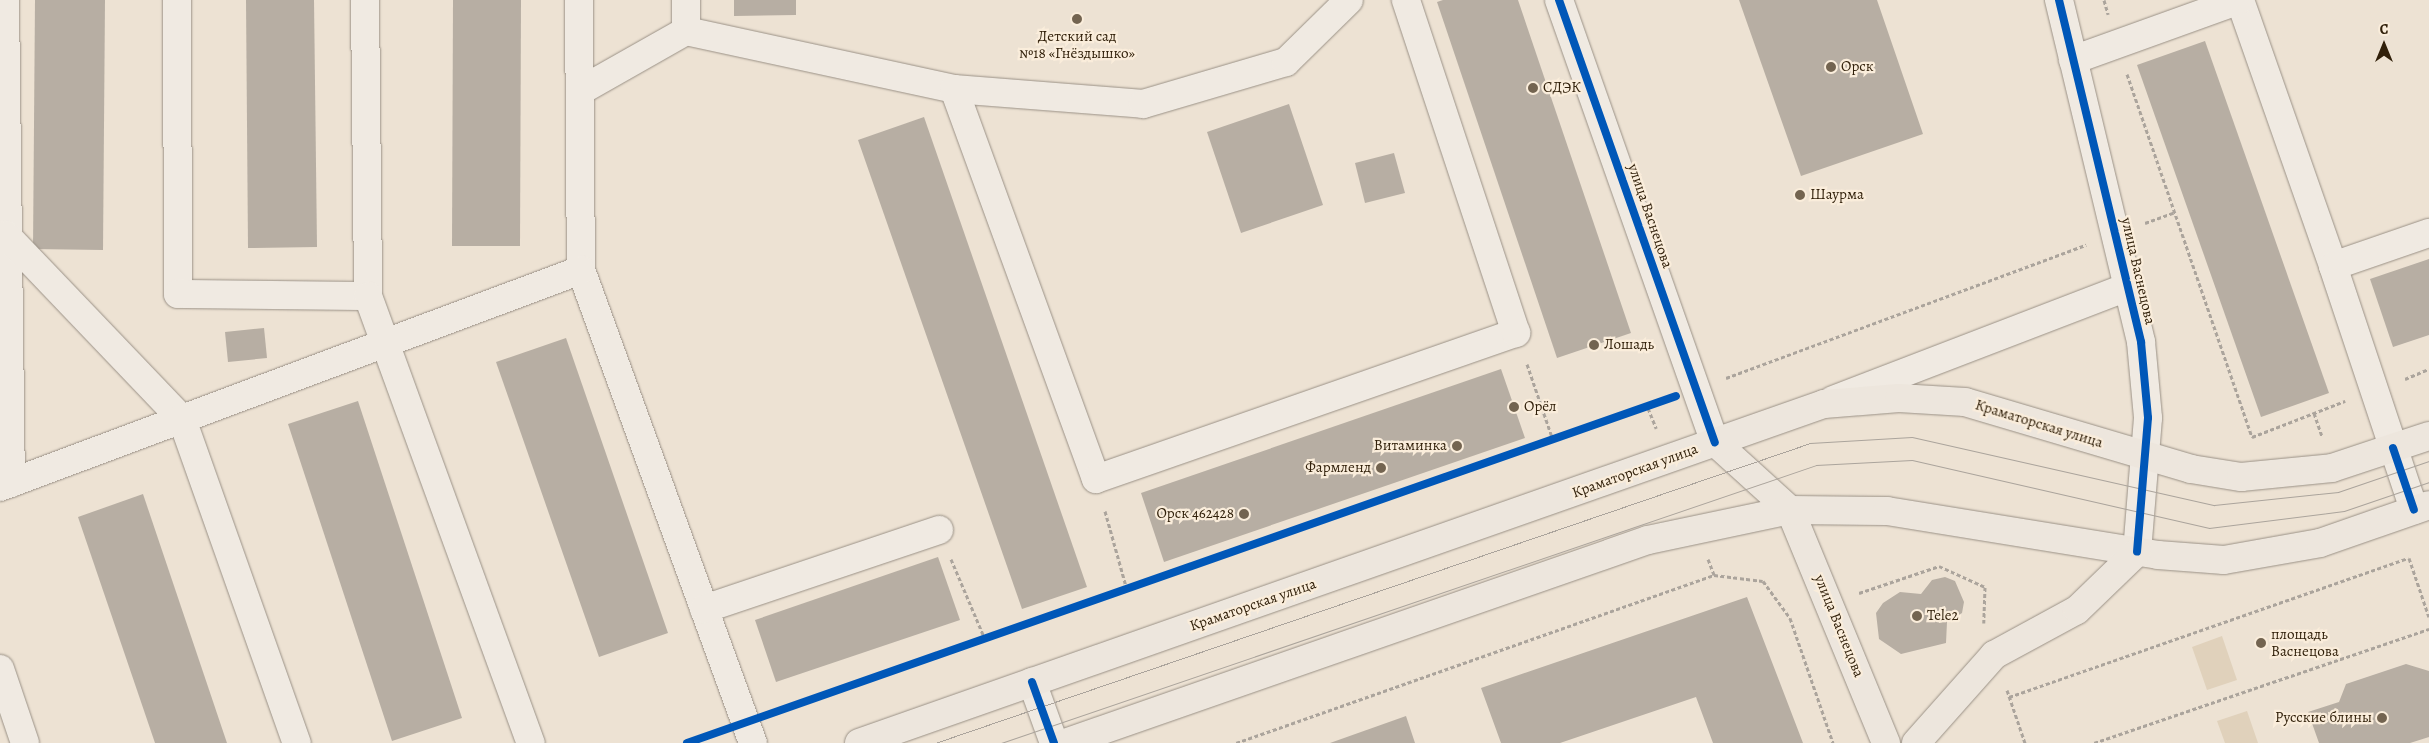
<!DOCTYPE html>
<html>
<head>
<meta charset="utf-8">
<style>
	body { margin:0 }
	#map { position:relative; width:2429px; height:743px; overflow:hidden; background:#ede2d3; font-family:Alegreya,serif }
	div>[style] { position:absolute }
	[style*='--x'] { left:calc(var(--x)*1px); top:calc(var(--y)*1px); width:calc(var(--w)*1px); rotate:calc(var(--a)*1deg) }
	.green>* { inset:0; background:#e0d1bb }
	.building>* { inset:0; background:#b7aea3 }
	.path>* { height:3px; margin-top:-1.5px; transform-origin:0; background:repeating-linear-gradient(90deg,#aba49c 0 4px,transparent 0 6.5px) }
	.roads { filter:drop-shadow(0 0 1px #9a9186) drop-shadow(0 0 1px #9a9186) }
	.minor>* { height:28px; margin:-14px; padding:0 14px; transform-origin:14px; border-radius:14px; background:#f0eae2 }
	.major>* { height:28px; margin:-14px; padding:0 14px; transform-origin:14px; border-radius:14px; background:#ede6dd }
	.tram>* { height:1px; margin:-0.5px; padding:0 0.5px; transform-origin:0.5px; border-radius:0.5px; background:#aba49c }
	.cycleway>* { height:8px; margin:-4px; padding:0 4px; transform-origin:4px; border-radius:4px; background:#0057b8 }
	.dots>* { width:14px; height:14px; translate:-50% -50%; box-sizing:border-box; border:2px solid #faeddb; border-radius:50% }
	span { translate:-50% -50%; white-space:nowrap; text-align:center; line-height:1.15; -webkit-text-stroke:4.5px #faeddb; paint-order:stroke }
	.poi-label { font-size:15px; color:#31200a }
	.left { translate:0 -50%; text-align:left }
	.right { translate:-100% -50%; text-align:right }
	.street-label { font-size:15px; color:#31200a }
	.north { position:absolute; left:2359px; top:20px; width:50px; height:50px; -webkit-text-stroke:4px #faeddb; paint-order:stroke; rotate:0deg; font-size:14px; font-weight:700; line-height:20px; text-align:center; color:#31200a }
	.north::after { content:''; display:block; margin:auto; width:18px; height:22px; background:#31200a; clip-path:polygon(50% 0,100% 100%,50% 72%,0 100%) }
</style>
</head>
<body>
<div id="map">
	<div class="green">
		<i style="clip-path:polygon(2222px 636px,2237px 680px,2207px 690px,2192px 647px)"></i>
		<i style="clip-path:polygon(2247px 711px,2258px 743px,2225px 743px,2217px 721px)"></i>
	</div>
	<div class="building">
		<i style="clip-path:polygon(35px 0,105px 0,103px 250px,33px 249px)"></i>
		<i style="clip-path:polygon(246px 0,314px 0,317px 247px,248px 248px)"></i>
		<i style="clip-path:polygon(453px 0,521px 0,520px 246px,452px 246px)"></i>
		<i style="clip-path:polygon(734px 0,796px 0,796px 15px,734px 16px)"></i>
		<i style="clip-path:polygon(1443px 0,1518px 0,1631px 333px,1557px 358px,1437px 2px)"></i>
		<i style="clip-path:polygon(1739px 0,1877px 0,1923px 134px,1801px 176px)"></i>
		<i style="clip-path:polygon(2205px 41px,2329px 393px,2261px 417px,2137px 65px)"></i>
		<i style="clip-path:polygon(1289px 104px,1323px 205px,1241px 233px,1207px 132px)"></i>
		<i style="clip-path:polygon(924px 117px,1087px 587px,1022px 609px,858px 140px)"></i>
		<i style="clip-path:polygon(1394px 153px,1405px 193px,1365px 203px,1355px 163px)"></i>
		<i style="clip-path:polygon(2429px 259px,2429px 335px,2393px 347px,2370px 279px)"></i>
		<i style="clip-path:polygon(264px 328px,267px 358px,228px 362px,225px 332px)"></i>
		<i style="clip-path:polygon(566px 338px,668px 633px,599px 657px,496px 362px)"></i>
		<i style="clip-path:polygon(1501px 369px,1525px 438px,1164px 562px,1141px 493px)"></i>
		<i style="clip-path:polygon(358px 401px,462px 718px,392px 741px,288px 424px)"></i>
		<i style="clip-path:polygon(143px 494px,227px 743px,155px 743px,78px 517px)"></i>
		<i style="clip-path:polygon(938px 557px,960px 620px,776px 682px,755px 620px)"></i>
		<i style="clip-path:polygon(1945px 577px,1955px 581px,1964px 602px,1962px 613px,1947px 622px,1946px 643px,1901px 654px,1879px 639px,1876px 613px,1883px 603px,1900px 592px,1921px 594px,1932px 580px)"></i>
		<i style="clip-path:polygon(1747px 597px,1803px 743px,1713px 743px,1696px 697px,1560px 743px,1501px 743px,1481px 688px)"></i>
		<i style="clip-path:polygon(2406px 664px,2429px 671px,2429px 737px,2410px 743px,2319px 743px,2308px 712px,2339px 702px,2346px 684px)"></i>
		<i style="clip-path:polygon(1406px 716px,1415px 743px,1330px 743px)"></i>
	</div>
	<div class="path">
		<i style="--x:2104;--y:0;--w:15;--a:74"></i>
		<i style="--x:2127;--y:74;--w:384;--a:71"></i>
		<i style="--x:2252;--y:437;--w:100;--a:-21.2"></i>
		<i style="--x:2145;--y:223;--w:32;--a:-20"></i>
		<i style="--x:1527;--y:364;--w:80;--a:71.1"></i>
		<i style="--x:1726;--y:378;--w:384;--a:-20.3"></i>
		<i style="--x:2405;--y:379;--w:26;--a:-23"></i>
		<i style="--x:1648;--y:408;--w:22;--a:68"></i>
		<i style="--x:2314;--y:413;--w:24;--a:71"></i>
		<i style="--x:1105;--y:511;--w:82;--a:74.4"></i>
		<i style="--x:951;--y:559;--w:87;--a:67"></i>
		<i style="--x:1708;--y:559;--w:17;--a:69"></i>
		<i style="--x:1859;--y:593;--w:84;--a:-18.6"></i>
		<i style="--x:1939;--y:566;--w:51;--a:24.5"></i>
		<i style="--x:1985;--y:587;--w:36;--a:92"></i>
		<i style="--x:2007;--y:690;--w:56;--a:71.2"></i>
		<i style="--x:2009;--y:697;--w:423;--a:-19.2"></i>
		<i style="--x:2409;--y:558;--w:62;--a:71.3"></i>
		<i style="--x:775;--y:713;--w:944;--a:-19.36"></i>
		<i style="--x:687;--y:743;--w:30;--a:-20"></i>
		<i style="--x:1236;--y:743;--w:507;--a:-19.36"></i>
		<i style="--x:1714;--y:575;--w:49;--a:7"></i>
		<i style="--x:1763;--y:581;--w:46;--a:53.9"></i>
		<i style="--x:1790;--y:618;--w:132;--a:71"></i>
		<i style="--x:2094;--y:743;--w:354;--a:-18.8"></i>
	</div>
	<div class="roads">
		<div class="minor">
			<i style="--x:5;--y:0;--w:483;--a:89.3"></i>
			<i style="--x:177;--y:0;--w:294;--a:89.8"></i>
			<i style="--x:178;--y:294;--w:190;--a:0.6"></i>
			<i style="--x:365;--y:0;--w:296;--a:89.4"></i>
			<i style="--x:368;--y:296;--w:476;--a:70"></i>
			<i style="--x:579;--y:0;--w:270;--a:89.6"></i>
			<i style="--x:581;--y:270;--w:503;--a:70.02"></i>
			<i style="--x:1559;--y:0;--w:469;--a:70.6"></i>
			<i style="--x:2059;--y:0;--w:352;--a:76.5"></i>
			<i style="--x:2141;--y:342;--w:76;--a:84.7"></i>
			<i style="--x:2148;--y:418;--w:134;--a:94.7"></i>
			<i style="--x:2240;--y:0;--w:282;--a:70.7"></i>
			<i style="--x:2333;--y:266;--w:102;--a:-19"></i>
			<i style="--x:686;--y:31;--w:274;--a:12.2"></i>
			<i style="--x:954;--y:89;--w:415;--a:70"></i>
			<i style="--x:1096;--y:479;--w:445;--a:-19.2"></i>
			<i style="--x:1516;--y:333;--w:351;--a:-108.3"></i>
			<i style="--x:2073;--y:60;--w:177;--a:-19.8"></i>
			<i style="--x:954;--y:89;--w:190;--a:4.5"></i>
			<i style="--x:1143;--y:104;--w:149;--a:-16.4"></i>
			<i style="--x:1286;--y:62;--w:88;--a:-44.5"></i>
			<i style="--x:580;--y:91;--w:122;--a:-29.5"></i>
			<i style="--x:686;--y:31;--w:31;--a:-90"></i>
			<i style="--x:6;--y:235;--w:255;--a:46.3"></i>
			<i style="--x:182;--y:419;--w:344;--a:70.5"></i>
			<i style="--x:2333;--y:266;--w:257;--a:71.6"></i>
			<i style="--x:1833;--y:400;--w:316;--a:-21"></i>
			<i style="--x:0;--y:487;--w:620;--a:-20.48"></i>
			<i style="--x:704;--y:609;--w:248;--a:-18.6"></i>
			<i style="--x:0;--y:669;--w:78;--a:71.3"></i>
			<i style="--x:1032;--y:682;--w:65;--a:70.2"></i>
		</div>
		<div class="major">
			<i style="--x:1715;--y:442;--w:101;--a:42.2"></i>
			<i style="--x:1790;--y:510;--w:252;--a:67.6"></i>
			<i style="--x:859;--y:743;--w:1023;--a:-19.36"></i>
			<i style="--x:1824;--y:404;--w:75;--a:-4.6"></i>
			<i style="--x:1899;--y:398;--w:66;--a:3.5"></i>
			<i style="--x:1965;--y:402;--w:236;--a:16.5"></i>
			<i style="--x:2191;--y:469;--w:51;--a:9.1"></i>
			<i style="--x:2241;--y:477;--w:91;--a:-5.6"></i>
			<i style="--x:2332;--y:468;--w:102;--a:-18.3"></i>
			<i style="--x:1065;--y:743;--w:617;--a:-19.2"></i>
			<i style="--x:1648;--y:540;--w:145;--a:-11.9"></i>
			<i style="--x:1790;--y:510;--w:97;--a:0.6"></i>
			<i style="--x:1887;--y:511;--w:275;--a:9.2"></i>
			<i style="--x:2158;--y:555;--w:66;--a:4.3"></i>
			<i style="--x:2224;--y:560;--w:97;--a:-10"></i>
			<i style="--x:2320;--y:543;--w:115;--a:-19.2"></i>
			<i style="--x:1916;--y:743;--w:118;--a:-48.4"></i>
			<i style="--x:1994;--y:655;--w:94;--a:-28.5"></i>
			<i style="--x:2077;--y:610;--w:83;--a:-44"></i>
		</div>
	</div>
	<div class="tram">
		<i style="--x:935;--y:743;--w:925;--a:-18.92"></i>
		<i style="--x:1810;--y:443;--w:102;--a:-3.4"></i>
		<i style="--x:1912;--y:437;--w:310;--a:12.7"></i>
		<i style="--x:2214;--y:505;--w:125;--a:-6"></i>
		<i style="--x:2338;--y:492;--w:96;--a:-18.8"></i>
		<i style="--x:1001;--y:743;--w:861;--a:-18.83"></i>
		<i style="--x:1816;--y:465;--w:96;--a:-3"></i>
		<i style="--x:1912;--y:460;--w:305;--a:12.9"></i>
		<i style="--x:2209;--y:528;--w:136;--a:-7.2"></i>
		<i style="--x:2344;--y:511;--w:90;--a:-18.8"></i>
	</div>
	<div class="cycleway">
		<i style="--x:1559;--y:0;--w:469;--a:70.6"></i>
		<i style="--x:2059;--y:0;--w:352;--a:76.5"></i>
		<i style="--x:2141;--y:342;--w:76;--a:84.7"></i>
		<i style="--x:2148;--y:418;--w:134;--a:94.7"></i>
		<i style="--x:2393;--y:448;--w:65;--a:71.3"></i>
		<i style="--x:1032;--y:682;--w:65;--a:70.2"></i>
		<i style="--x:687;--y:743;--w:1048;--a:-19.33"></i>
	</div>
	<div class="dots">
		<i style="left:1077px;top:19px;background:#736450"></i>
		<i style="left:1831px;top:67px;background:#736450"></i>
		<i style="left:1533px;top:88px;background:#736450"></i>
		<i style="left:1800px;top:195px;background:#736450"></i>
		<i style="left:1594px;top:345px;background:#736450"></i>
		<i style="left:1514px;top:407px;background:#736450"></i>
		<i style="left:1457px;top:446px;background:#736450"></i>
		<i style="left:1381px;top:468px;background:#736450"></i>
		<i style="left:1244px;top:514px;background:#736450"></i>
		<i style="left:1917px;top:616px;background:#736450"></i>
		<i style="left:2261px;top:643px;background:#736450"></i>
		<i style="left:2382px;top:718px;background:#736450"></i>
	</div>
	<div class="poi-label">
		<span style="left:1077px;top:45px">Детский сад<br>№18 «Гнёздышко»</span>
		<span class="left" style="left:1841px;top:67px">Орск</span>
		<span class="left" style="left:1543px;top:88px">СДЭК</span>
		<span class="left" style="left:1810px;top:195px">Шаурма</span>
		<span class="left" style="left:1604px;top:345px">Лошадь</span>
		<span class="left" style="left:1524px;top:407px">Орёл</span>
		<span class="right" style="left:1447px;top:446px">Витаминка</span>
		<span class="right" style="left:1371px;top:468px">Фармленд</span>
		<span class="right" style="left:1234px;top:514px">Орск 462428</span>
		<span class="left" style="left:1927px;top:616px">Tele2</span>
		<span class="left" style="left:2271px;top:643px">площадь<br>Васнецова</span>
		<span class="right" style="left:2372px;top:718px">Русские блины</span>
	</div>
	<div class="street-label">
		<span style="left:1650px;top:216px;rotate:71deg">улица Васнецова</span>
		<span style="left:2138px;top:271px;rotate:77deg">улица Васнецова</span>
		<span style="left:2039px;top:424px;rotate:17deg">Краматорская улица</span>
		<span style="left:1635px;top:471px;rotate:-20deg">Краматорская улица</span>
		<span style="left:1253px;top:605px;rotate:-19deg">Краматорская улица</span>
		<span style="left:1839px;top:626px;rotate:68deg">улица Васнецова</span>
	</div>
	<div class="north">С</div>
</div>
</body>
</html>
